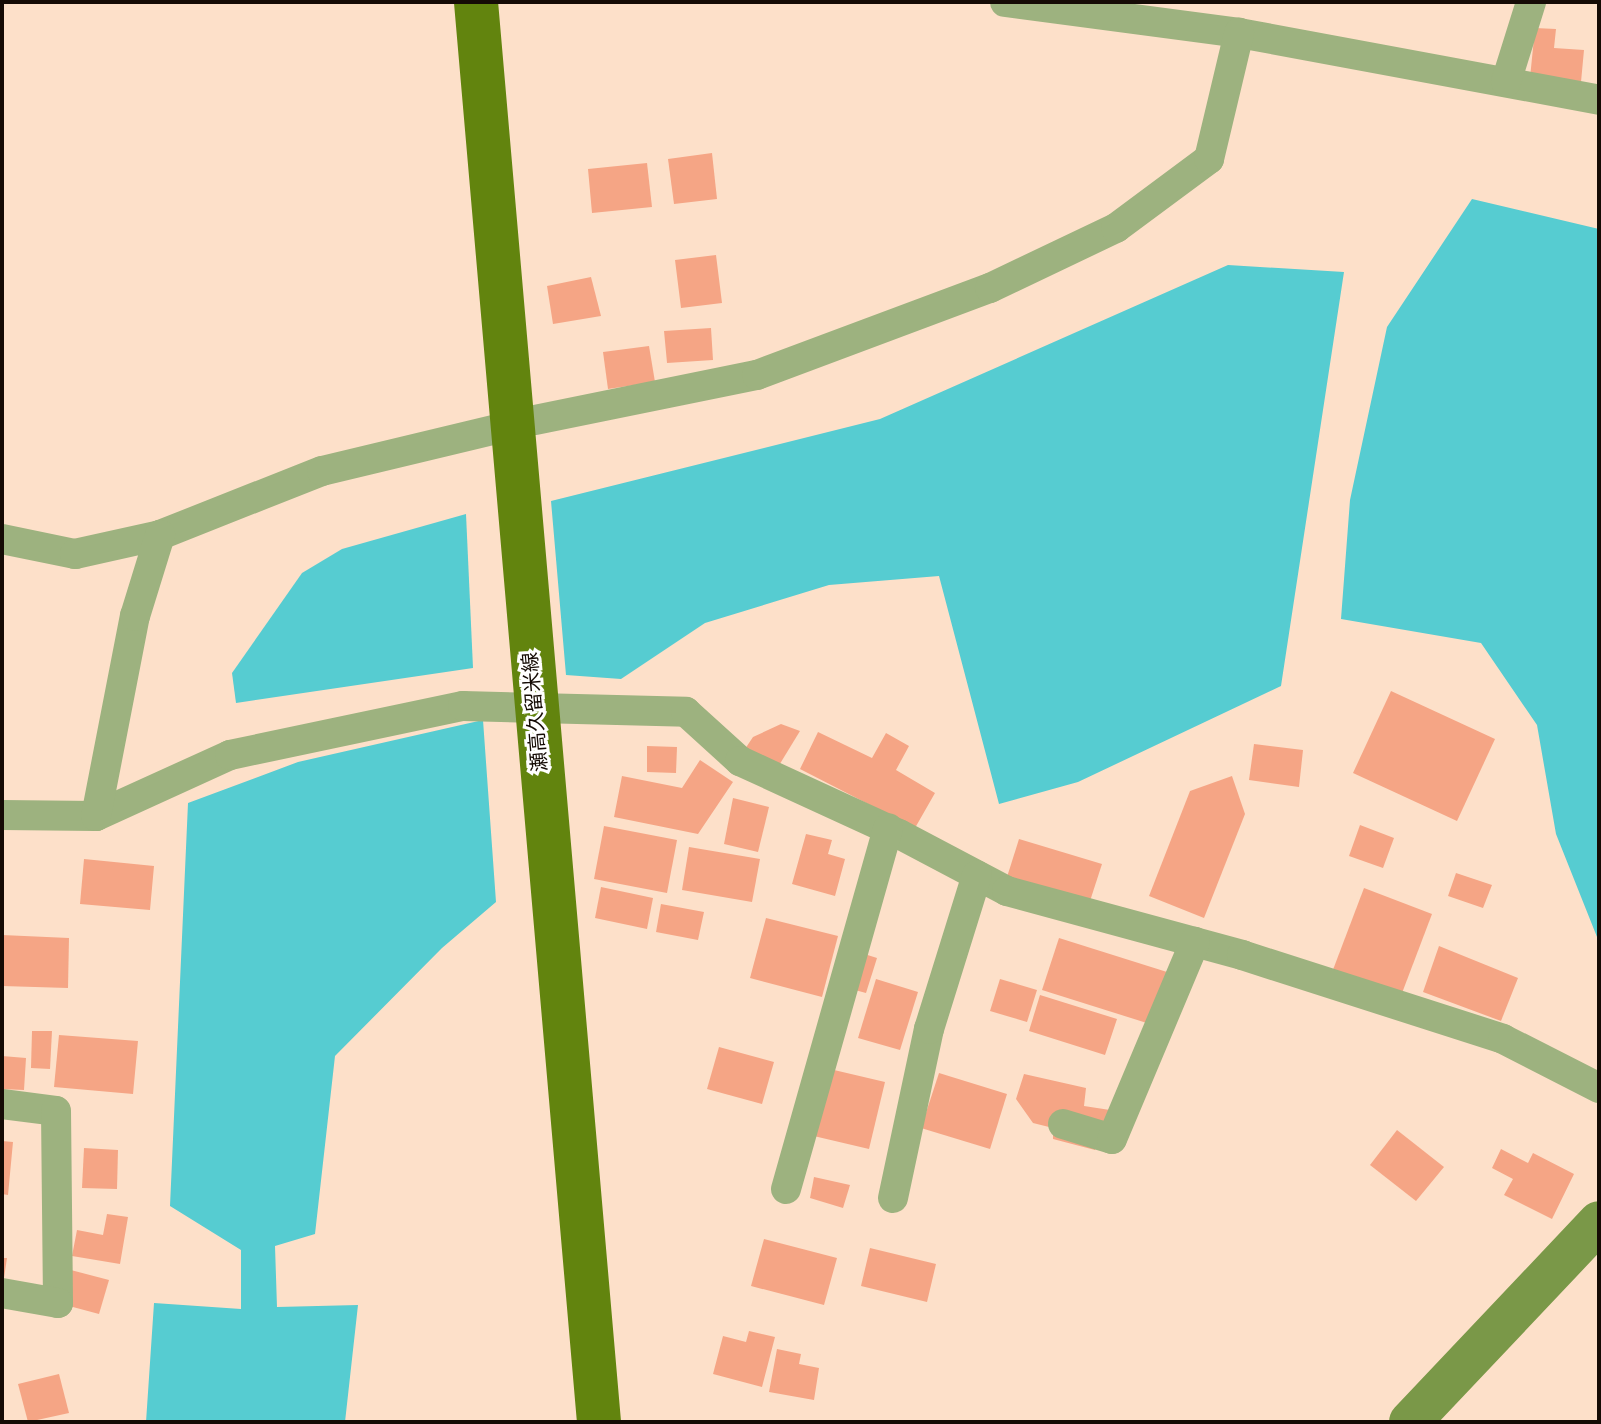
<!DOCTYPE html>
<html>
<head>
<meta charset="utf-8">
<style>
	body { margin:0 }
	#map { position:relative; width:1601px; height:1424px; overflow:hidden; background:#fde0c9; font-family:"DejaVu Sans","Noto Sans JP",sans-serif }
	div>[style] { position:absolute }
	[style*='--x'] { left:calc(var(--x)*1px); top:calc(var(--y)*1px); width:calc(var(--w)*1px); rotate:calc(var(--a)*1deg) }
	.water>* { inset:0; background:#56ccd1 }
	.building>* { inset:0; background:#f5a585 }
	.street>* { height:30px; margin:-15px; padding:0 15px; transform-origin:15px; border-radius:15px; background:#9db27f }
	.secondary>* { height:42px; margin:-21px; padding:0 21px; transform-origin:21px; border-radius:21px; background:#7a9848 }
	.primary>* { height:44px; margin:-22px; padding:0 22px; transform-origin:22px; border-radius:22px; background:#62840e }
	span { translate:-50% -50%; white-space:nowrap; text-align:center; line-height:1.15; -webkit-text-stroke:6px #fff; paint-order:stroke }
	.street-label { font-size:20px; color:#150b05 }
	.frame { position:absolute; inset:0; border:4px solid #150b05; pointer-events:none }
</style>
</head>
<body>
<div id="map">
	<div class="water">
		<i style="clip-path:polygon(1472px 199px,1599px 229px,1599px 942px,1556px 834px,1537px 725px,1481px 643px,1341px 619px,1350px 500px,1387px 327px)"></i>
		<i style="clip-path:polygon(1228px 265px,1344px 272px,1281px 686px,1078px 782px,999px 804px,939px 576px,829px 585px,705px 623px,621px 679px,566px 675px,551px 501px,880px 419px)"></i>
		<i style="clip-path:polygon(466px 514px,473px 668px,236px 703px,232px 673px,302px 573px,342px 549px)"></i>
		<i style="clip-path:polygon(483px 720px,496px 902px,442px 948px,335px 1056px,315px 1234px,275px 1246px,277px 1307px,358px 1305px,345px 1422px,146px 1422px,154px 1303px,241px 1309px,241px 1250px,170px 1206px,188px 803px,298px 762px)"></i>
	</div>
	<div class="building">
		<i style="clip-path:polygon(1535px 28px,1556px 29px,1554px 48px,1584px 50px,1581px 82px,1530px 78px)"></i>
		<i style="clip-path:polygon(712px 153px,717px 199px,674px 204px,668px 159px)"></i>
		<i style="clip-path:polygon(647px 163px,652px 207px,592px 213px,588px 169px)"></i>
		<i style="clip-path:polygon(716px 255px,722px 303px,681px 308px,675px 260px)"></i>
		<i style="clip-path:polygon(591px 277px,601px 316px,553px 324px,547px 286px)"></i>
		<i style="clip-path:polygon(711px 328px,713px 360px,667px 363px,664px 331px)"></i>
		<i style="clip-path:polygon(649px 346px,655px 382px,608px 389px,603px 352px)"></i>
		<i style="clip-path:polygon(1391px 691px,1495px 739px,1457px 821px,1353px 773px)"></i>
		<i style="clip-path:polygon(781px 724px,800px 731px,778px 767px,743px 752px,753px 737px)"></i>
		<i style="clip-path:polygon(818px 732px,872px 758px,886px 733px,909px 746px,896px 770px,935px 793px,915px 828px,800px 769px)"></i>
		<i style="clip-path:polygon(1254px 744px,1303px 750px,1299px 787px,1249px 780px)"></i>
		<i style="clip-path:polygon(647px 746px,677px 747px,676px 773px,647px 772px)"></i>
		<i style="clip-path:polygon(700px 760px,733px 782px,698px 834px,614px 817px,622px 776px,682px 788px)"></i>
		<i style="clip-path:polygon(1232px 776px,1245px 814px,1204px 918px,1149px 896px,1190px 791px)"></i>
		<i style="clip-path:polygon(733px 798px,769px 807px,758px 852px,724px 844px)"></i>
		<i style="clip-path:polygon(1360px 825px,1394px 838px,1383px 868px,1349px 856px)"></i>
		<i style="clip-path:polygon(604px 826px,677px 840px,667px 893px,594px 879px)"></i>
		<i style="clip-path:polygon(806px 834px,832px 840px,828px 854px,845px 859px,835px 896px,792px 884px)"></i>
		<i style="clip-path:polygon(1019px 839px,1102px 864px,1090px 901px,1007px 877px)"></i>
		<i style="clip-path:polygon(689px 847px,760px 859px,752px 902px,682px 890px)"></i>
		<i style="clip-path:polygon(84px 859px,154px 866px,150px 910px,80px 904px)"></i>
		<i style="clip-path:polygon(1456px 873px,1492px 885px,1483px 908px,1448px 896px)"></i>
		<i style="clip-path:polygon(601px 887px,653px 898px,647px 929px,595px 918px)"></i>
		<i style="clip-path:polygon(1364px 888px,1432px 914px,1399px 1001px,1331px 975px)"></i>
		<i style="clip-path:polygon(661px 904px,704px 912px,698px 940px,656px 932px)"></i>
		<i style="clip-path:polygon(766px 918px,838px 936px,822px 997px,750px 978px)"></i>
		<i style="clip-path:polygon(2px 935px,69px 938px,68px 988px,2px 986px)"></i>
		<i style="clip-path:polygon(1059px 938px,1167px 972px,1150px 1024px,1042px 990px)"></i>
		<i style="clip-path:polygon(1439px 946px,1518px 978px,1501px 1021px,1423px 992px)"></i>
		<i style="clip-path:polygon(855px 951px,877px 958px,866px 993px,844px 987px)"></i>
		<i style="clip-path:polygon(876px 979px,918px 992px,900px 1050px,858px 1038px)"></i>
		<i style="clip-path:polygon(1000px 979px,1037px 990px,1027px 1022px,990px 1011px)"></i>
		<i style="clip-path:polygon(1040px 995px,1117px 1019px,1105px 1055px,1029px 1031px)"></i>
		<i style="clip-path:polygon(32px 1031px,52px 1031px,50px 1069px,31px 1068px)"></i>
		<i style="clip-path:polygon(59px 1035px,138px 1041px,133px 1094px,54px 1087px)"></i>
		<i style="clip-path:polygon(719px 1047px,774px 1062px,762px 1104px,707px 1089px)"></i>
		<i style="clip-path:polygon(2px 1056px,26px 1058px,24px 1090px,2px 1089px)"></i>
		<i style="clip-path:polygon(817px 1066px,885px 1082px,869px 1149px,801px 1133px)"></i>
		<i style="clip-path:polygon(939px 1073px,1007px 1094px,990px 1149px,921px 1128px)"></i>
		<i style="clip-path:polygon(1024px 1074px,1086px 1088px,1084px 1106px,1110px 1110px,1095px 1150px,1053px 1139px,1053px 1128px,1033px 1123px,1016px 1099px)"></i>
		<i style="clip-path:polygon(1397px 1130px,1444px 1167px,1416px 1201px,1370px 1165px)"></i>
		<i style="clip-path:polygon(2px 1141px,13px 1142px,8px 1195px,2px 1194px)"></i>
		<i style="clip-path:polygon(84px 1148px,118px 1150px,117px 1189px,82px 1188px)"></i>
		<i style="clip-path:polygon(1501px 1149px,1528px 1163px,1533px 1153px,1574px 1174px,1552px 1219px,1504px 1195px,1513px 1179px,1492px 1168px)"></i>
		<i style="clip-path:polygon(814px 1177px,850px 1185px,843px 1208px,810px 1198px)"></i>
		<i style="clip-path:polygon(107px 1214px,128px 1217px,120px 1264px,72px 1256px,77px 1230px,103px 1235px)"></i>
		<i style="clip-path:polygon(764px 1239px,837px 1258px,824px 1305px,751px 1286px)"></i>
		<i style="clip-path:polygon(870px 1248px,936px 1264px,927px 1302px,861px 1286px)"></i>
		<i style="clip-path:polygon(2px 1258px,7px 1258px,4px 1278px,2px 1278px)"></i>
		<i style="clip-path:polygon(67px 1269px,109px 1280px,99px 1314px,58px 1303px)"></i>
		<i style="clip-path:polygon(749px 1331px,775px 1337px,762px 1387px,713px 1374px,723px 1336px,746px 1342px)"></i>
		<i style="clip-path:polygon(777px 1349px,801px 1354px,799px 1364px,819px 1368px,814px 1400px,769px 1392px)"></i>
		<i style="clip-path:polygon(59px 1374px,69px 1413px,28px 1422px,18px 1384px)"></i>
	</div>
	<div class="street">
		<i style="--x:1005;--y:2;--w:236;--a:7.5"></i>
		<i style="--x:1239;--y:33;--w:366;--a:10.5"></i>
		<i style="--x:1506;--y:82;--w:84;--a:-72.6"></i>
		<i style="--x:535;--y:420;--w:227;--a:-11.5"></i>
		<i style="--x:757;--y:375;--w:249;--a:-20.5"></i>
		<i style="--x:990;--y:288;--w:140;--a:-25.5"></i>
		<i style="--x:1116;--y:228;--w:116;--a:-36.6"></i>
		<i style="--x:1209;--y:159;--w:130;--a:-76.6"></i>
		<i style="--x:2;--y:539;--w:75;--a:11.6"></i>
		<i style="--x:75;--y:554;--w:87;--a:-12.6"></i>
		<i style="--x:160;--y:535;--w:174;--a:-21.6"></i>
		<i style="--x:322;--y:471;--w:180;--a:-13.5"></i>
		<i style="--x:2;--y:815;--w:94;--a:0.6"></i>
		<i style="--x:96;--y:816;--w:147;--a:-24.5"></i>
		<i style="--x:230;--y:755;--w:238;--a:-11.9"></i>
		<i style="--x:463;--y:706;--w:223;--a:1.5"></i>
		<i style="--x:686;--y:712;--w:73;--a:42.2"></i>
		<i style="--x:740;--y:761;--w:175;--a:24.7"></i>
		<i style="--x:899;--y:834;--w:122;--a:27.8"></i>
		<i style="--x:1007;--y:891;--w:244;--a:15.2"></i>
		<i style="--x:1242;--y:955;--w:274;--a:17.8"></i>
		<i style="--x:1503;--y:1039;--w:108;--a:27"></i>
		<i style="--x:96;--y:816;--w:204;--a:-79"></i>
		<i style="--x:135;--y:616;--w:85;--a:-72.8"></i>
		<i style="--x:2;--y:1104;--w:54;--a:7.4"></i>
		<i style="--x:56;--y:1111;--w:192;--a:89.4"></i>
		<i style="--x:58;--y:1303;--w:57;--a:-169.9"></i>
		<i style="--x:1063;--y:1124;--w:51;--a:17"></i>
		<i style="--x:1112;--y:1139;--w:214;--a:-67.2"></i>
		<i style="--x:786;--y:1189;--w:375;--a:-74.2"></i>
		<i style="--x:893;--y:1198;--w:173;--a:-78"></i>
		<i style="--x:929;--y:1029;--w:161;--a:-72.7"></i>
	</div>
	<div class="secondary">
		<i style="--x:1410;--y:1422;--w:275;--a:-46.6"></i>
	</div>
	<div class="primary">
		<i style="--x:476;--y:2;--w:1425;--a:85.05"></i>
	</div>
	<div class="street-label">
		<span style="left:535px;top:712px;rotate:-95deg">瀬高久留米線</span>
	</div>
	<div class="frame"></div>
</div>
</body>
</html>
